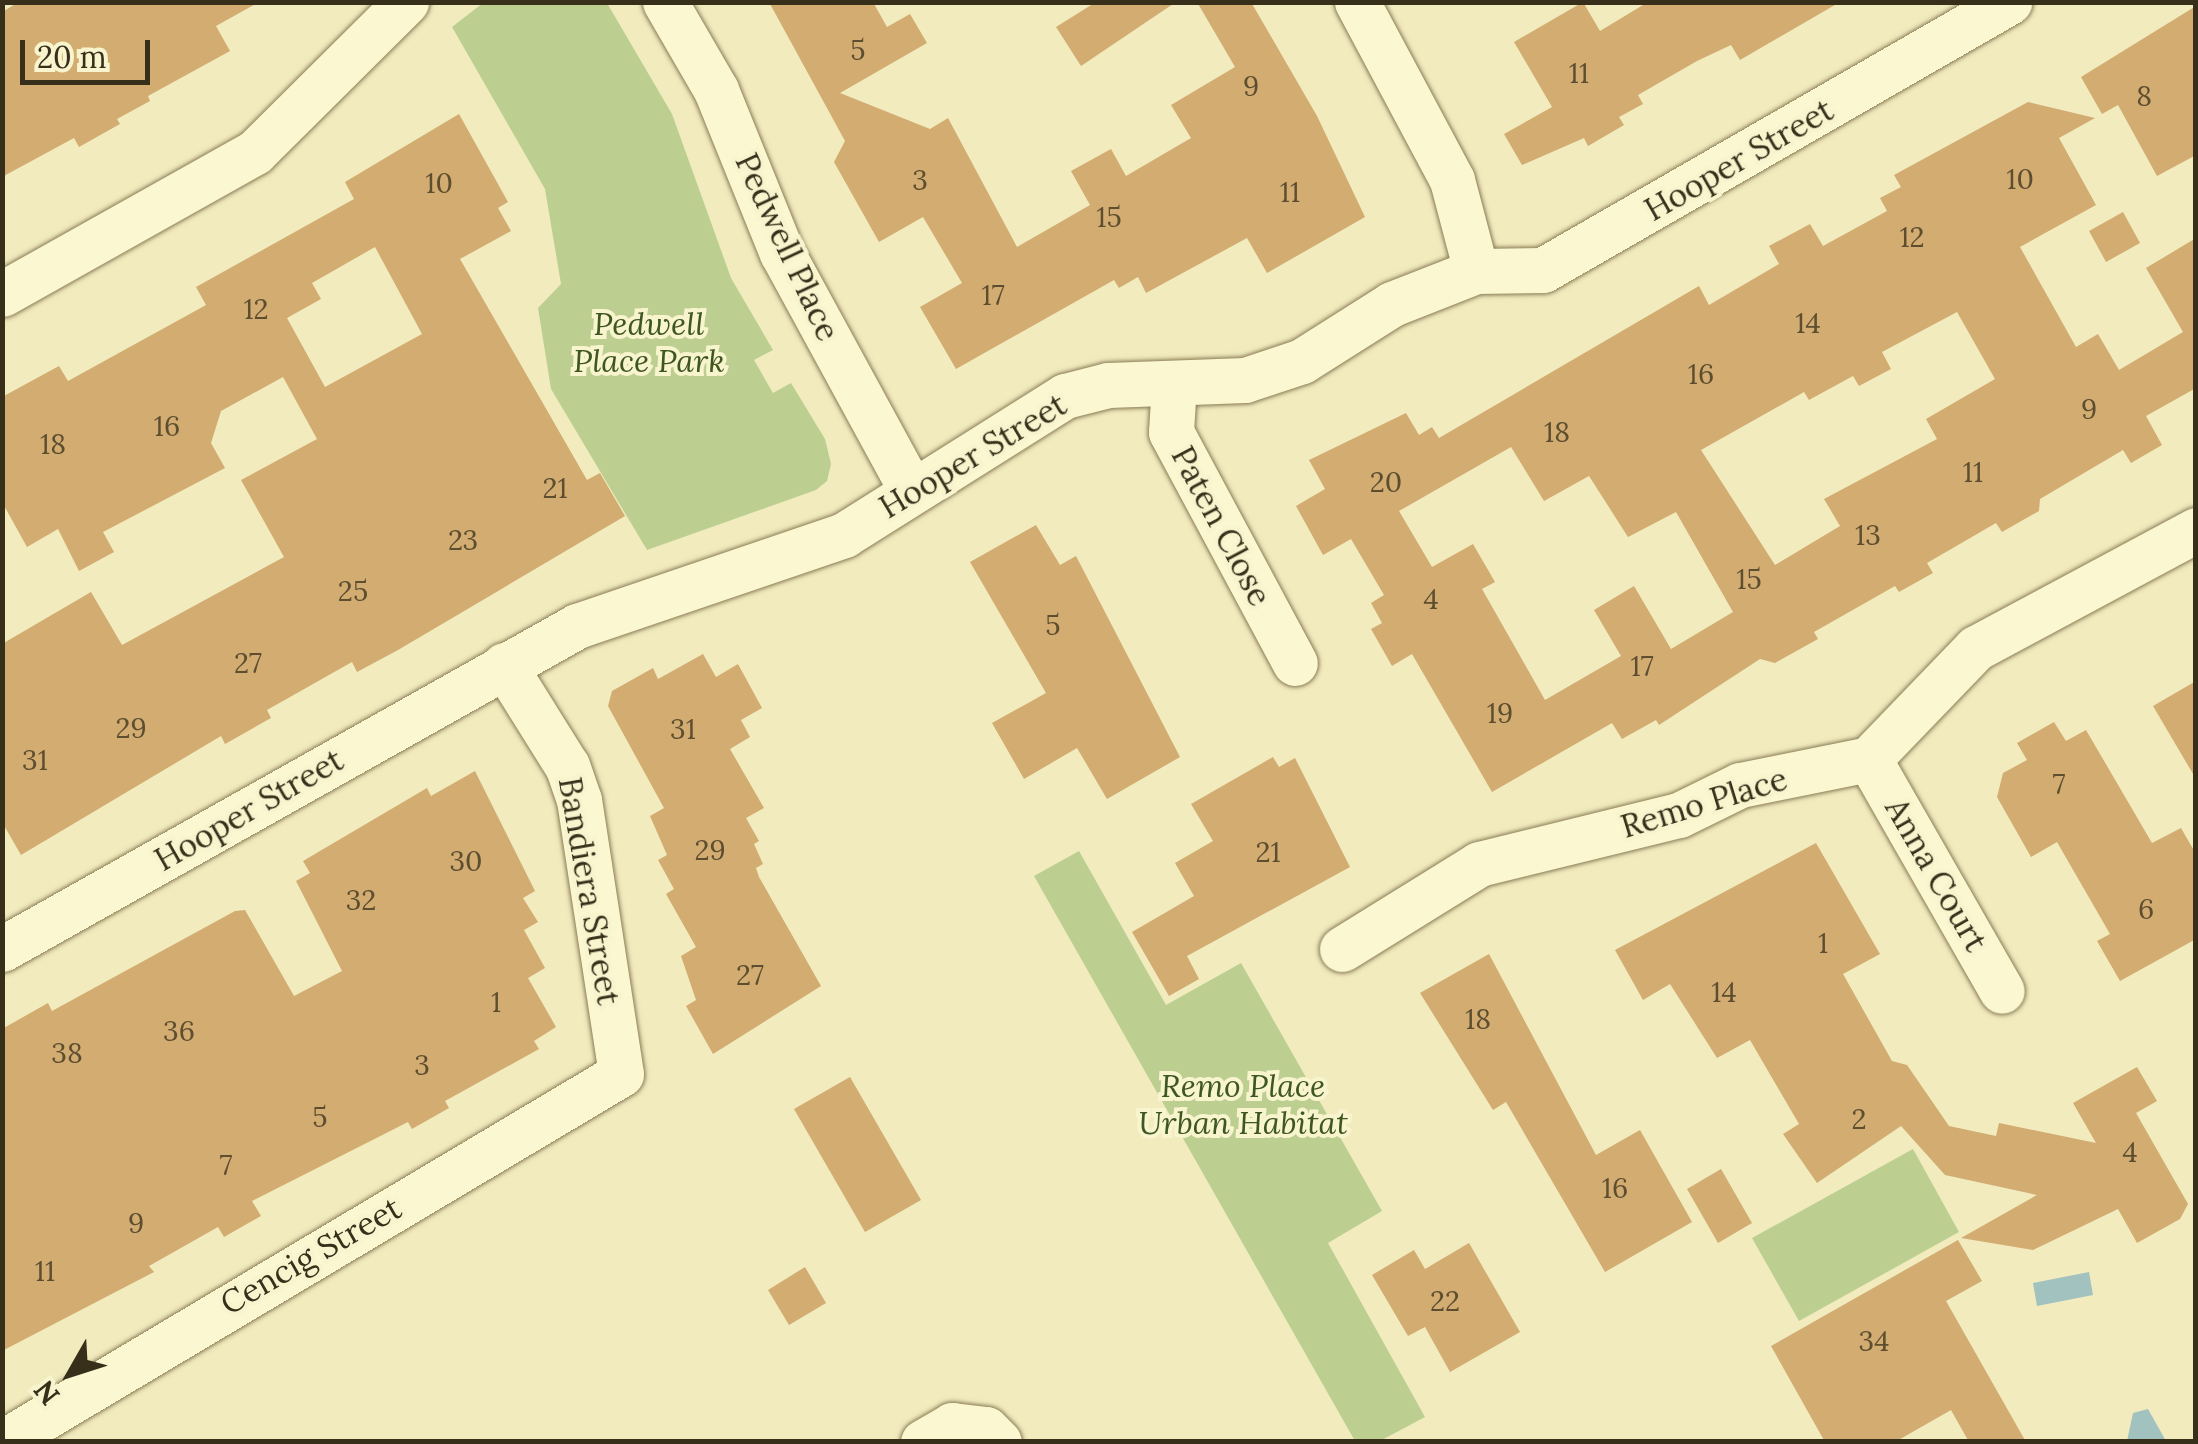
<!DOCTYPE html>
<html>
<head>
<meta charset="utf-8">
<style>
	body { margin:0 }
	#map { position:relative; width:2198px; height:1444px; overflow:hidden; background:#f1ebbe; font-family:Lora,serif }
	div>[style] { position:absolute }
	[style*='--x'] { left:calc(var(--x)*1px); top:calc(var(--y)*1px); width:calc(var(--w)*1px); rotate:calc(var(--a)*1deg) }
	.green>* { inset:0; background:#bccf91 }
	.water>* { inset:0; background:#a2c2bf }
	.building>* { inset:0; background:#d2ac71 }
	.roads { filter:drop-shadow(0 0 2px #8a7c55) drop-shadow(0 0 2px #8a7c55) }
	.minor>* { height:45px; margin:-22.5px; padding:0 22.5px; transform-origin:22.5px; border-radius:22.5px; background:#fbf7d1 }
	span { translate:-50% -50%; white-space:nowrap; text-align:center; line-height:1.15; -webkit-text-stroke:8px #f8f4ce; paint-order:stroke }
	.number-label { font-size:28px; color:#5e4e30 }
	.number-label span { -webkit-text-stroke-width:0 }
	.street-label { font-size:32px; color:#382f1b }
	.park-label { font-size:32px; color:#3e5620; font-style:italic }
	.frame { position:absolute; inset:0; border:5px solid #382f1b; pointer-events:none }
	.north { position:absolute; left:20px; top:1324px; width:100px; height:100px; -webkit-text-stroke:8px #f8f4ce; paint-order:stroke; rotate:231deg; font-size:28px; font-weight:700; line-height:40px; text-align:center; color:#382f1b }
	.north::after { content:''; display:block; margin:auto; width:35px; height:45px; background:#382f1b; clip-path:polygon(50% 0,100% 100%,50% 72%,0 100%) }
	.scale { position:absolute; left:20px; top:40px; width:130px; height:45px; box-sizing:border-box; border:5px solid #382f1b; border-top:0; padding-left:12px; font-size:30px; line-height:35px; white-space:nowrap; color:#382f1b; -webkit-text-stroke:8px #f8f4ce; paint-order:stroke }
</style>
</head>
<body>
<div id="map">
	<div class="green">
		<i style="clip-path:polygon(483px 3px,607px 3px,672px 114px,731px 278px,773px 350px,754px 360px,773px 393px,791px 383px,825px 439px,831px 464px,827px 481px,816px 490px,647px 550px,551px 389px,538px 308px,561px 284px,545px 189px,452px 27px)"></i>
		<i style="clip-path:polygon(1079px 851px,1166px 1005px,1241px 963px,1382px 1211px,1328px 1243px,1425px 1417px,1380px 1441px,1355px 1441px,1034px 876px)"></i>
		<i style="clip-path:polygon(1913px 1149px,1959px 1232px,1799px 1321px,1752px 1238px)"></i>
	</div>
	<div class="water">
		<i style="clip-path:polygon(2089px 1272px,2093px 1295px,2037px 1306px,2033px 1283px)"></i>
		<i style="clip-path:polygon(2148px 1409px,2166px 1441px,2127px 1441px,2133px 1413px)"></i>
	</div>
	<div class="building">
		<i style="clip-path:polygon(19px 2px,259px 2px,216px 26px,230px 51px,148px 96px,150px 101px,117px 119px,120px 124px,79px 147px,74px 138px,2px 177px,2px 12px)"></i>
		<i style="clip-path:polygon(769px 2px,873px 2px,887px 27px,910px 14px,927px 43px,840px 93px,930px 129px,948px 118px,1017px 247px,1090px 205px,1071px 171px,1111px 149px,1126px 176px,1191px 138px,1171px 105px,1235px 67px,1197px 2px,1251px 2px,1317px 116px,1365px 217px,1267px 273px,1247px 238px,1146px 293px,1138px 277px,1119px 288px,1114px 280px,956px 369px,920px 307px,962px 283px,923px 217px,879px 242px,834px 162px,845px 141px)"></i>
		<i style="clip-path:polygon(1096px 2px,1176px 2px,1081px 66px,1056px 27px)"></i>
		<i style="clip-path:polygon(1583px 2px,1600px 31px,1648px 2px,1840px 2px,1740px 60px,1731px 45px,1697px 61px,1638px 95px,1643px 104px,1619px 117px,1624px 125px,1588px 146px,1584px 138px,1522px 165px,1504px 134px,1552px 107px,1514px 42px)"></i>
		<i style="clip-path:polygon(2196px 6px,2196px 155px,2157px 176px,2118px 105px,2102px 114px,2081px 77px)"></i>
		<i style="clip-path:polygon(evenodd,2028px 102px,2095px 118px,2059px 138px,2096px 205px,2020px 247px,2076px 347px,2098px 334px,2119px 370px,2183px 332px,2146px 268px,2196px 238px,2196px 388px,2146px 416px,2162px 445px,2131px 463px,2123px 450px,2040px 499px,2039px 511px,2002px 532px,1996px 523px,1927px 563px,1933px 573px,1899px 592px,1895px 586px,1814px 632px,1818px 639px,1775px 663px,1760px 659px,1659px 725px,1656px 720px,1622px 739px,1612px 723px,1492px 792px,1412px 654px,1392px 666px,1371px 629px,1382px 623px,1371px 603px,1384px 595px,1351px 539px,1323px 555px,1296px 506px,1325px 489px,1309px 460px,1406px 413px,1419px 435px,1432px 427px,1439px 438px,1699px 286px,1709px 305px,1779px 264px,1769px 246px,1810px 224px,1823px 246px,1887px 211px,1880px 198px,1901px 187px,1894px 175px,2028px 102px,1957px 312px,1995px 379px,1926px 419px,1937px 439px,1824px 499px,1840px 526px,1775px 565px,1701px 450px,1804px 392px,1809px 400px,1853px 376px,1859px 386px,1891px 369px,1882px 352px,1957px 312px,2028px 102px,1511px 447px,1544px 501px,1589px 476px,1628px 537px,1676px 512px,1733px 612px,1671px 649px,1634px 586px,1594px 610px,1621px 656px,1545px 700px,1482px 589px,1495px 582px,1473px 544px,1432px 567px,1399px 511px,1511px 447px)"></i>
		<i style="clip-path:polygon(evenodd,459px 114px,508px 202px,498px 208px,511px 231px,460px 259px,587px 480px,600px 473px,625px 516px,398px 650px,357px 672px,352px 662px,267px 710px,271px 718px,225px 744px,221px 736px,21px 855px,2px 822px,2px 644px,91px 592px,122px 645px,284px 557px,241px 480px,317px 439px,283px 377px,221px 411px,211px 443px,225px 468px,103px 532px,114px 552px,79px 571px,58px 529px,27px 547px,2px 502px,2px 397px,59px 366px,68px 381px,206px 305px,196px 287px,354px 199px,345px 182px,459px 114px,375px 247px,422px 334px,325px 387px,287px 318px,321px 299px,312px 283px,375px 247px)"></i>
		<i style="clip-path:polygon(2123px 212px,2140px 243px,2106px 262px,2089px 231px)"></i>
		<i style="clip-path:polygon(1036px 525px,1060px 565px,1076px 556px,1180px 757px,1107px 799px,1077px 748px,1024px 779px,992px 723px,1046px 693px,970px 562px)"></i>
		<i style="clip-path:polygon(703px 654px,716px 677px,738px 664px,762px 708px,741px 720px,750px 737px,730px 749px,764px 808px,746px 818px,759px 841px,754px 844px,763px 864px,756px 868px,759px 877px,821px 986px,713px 1054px,686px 1006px,696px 1000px,681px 956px,696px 947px,666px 894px,674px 889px,658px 860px,667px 855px,650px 816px,664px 808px,608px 706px,612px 691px,653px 668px,658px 679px)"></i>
		<i style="clip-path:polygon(2196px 681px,2196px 779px,2153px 706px)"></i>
		<i style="clip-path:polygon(2054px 722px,2066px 741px,2086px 730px,2152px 843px,2181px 828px,2196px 854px,2196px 939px,2120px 981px,2097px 941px,2110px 934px,2057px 842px,2031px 857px,1997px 797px,2003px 773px,2027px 760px,2017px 743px)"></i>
		<i style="clip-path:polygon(1273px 757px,1279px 767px,1295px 758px,1350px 867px,1187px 956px,1199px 979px,1169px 996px,1132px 932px,1194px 896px,1175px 863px,1213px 841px,1191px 804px)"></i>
		<i style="clip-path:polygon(475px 771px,535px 891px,523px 898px,538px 922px,524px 930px,545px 968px,528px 978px,556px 1027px,534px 1041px,539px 1049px,445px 1101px,449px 1108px,412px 1129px,408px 1122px,252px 1201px,261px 1216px,224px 1237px,218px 1227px,149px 1266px,154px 1272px,2px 1351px,2px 1029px,48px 1003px,52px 1011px,235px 911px,245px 910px,294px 996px,342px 971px,296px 881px,310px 873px,303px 861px,427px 788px,431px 796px)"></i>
		<i style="clip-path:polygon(1816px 843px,1880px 954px,1843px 974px,1892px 1061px,1907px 1065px,1949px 1126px,1996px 1136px,1999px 1123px,2096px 1143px,2073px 1103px,2137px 1067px,2157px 1101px,2136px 1113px,2188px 1204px,2180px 1219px,2137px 1243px,2118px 1209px,2033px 1250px,1961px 1238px,2037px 1195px,1945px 1175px,1901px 1126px,1817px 1183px,1783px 1134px,1799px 1124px,1750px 1040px,1717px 1058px,1670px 984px,1643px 1000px,1615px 950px)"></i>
		<i style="clip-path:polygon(1489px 954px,1596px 1155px,1640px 1130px,1692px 1222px,1605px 1272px,1506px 1102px,1493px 1110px,1420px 993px)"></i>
		<i style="clip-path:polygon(850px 1077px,921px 1200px,865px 1232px,794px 1109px)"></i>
		<i style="clip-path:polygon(1721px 1169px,1752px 1223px,1718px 1243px,1687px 1189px)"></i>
		<i style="clip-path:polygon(1958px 1240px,1982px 1281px,1946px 1301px,2026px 1442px,1969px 1442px,1951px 1410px,1895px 1442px,1825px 1442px,1771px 1346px)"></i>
		<i style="clip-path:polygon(1469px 1243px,1520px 1332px,1450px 1372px,1425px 1327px,1408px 1336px,1372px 1275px,1414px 1250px,1425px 1269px)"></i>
		<i style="clip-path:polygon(805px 1267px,826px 1303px,789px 1325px,768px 1290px)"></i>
	</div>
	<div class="roads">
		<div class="minor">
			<i style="--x:665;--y:2;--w:102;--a:59.9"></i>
			<i style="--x:716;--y:90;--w:176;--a:68"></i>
			<i style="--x:782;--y:253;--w:271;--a:61.4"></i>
			<i style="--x:1357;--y:2;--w:202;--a:61.9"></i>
			<i style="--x:1452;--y:180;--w:94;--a:75.2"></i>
			<i style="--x:2;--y:294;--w:290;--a:-29.3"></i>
			<i style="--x:255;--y:152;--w:213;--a:-44.8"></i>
			<i style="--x:1174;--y:383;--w:49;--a:93.5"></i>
			<i style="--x:1171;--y:432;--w:262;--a:61.8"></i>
			<i style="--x:1869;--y:759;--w:267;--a:60.2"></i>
			<i style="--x:2;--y:949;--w:660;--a:-29.32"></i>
			<i style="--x:577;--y:626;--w:282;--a:-18.8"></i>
			<i style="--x:844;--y:535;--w:261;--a:-32.2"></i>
			<i style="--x:1065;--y:396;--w:44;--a:-14.3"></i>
			<i style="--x:1108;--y:385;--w:137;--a:-2.1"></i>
			<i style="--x:1245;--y:380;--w:60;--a:-18.4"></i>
			<i style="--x:1302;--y:361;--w:107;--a:-32.3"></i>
			<i style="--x:1392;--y:304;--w:90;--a:-21.4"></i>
			<i style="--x:1476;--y:271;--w:67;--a:-0.9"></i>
			<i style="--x:1543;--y:270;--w:538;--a:-29.9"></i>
			<i style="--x:1342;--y:949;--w:161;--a:-31.8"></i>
			<i style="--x:1479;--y:864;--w:206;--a:-13.8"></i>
			<i style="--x:1679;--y:815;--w:68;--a:-26.2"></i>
			<i style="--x:1740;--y:785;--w:132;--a:-11.4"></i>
			<i style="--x:1869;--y:759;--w:154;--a:-46.1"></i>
			<i style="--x:1976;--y:648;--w:250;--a:-28.2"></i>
			<i style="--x:3;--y:1442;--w:719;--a:-30.77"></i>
			<i style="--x:621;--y:1074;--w:277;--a:-98.7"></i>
			<i style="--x:579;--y:800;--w:36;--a:-109"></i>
			<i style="--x:567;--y:766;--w:119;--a:-122"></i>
			<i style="--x:923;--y:1442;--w:34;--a:-30"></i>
			<i style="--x:952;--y:1425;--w:34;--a:7"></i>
			<i style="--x:986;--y:1429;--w:18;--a:45"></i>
		</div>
	</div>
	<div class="number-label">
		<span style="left:858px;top:50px">5</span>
		<span style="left:1579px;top:73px">11</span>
		<span style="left:1251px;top:86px">9</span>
		<span style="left:2144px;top:96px">8</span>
		<span style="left:2020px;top:179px">10</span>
		<span style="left:920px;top:180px">3</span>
		<span style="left:439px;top:183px">10</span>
		<span style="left:1290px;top:192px">11</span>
		<span style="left:1109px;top:217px">15</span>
		<span style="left:1912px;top:237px">12</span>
		<span style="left:993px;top:295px">17</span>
		<span style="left:256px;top:309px">12</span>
		<span style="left:1808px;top:323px">14</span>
		<span style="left:1701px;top:374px">16</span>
		<span style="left:2089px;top:409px">9</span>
		<span style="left:167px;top:426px">16</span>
		<span style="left:1557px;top:432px">18</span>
		<span style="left:53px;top:444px">18</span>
		<span style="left:1973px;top:472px">11</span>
		<span style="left:1386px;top:482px">20</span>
		<span style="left:555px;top:488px">21</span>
		<span style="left:1868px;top:535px">13</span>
		<span style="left:463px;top:540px">23</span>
		<span style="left:1749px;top:579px">15</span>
		<span style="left:353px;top:591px">25</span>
		<span style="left:1431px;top:599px">4</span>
		<span style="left:1053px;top:625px">5</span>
		<span style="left:248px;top:663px">27</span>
		<span style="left:1642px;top:666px">17</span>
		<span style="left:1500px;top:713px">19</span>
		<span style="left:131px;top:728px">29</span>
		<span style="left:683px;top:729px">31</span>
		<span style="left:35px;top:760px">31</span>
		<span style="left:2059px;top:784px">7</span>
		<span style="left:710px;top:850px">29</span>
		<span style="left:1268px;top:852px">21</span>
		<span style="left:466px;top:861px">30</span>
		<span style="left:361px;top:900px">32</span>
		<span style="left:2146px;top:909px">6</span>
		<span style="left:1823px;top:943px">1</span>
		<span style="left:750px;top:975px">27</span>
		<span style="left:1724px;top:992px">14</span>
		<span style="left:496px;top:1002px">1</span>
		<span style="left:1478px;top:1019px">18</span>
		<span style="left:179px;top:1031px">36</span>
		<span style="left:67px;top:1053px">38</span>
		<span style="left:422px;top:1065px">3</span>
		<span style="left:320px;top:1117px">5</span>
		<span style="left:1859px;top:1119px">2</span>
		<span style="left:2130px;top:1152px">4</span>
		<span style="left:226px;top:1165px">7</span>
		<span style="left:1615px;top:1188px">16</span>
		<span style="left:136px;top:1223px">9</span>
		<span style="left:45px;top:1271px">11</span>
		<span style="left:1445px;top:1301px">22</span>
		<span style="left:1874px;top:1341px">34</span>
	</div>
	<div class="street-label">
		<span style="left:1739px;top:160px;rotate:-30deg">Hooper Street</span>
		<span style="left:787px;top:247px;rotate:65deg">Pedwell Place</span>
		<span style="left:973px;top:456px;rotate:-31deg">Hooper Street</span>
		<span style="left:1221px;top:526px;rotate:62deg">Paten Close</span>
		<span style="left:1704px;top:803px;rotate:-17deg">Remo Place</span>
		<span style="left:249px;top:810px;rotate:-30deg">Hooper Street</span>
		<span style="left:1936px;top:875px;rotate:60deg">Anna Court</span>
		<span style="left:589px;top:891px;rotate:80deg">Bandiera Street</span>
		<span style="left:311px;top:1256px;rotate:-30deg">Cencig Street</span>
	</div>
	<div class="park-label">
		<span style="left:649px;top:343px">Pedwell<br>Place Park</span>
		<span style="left:1243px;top:1105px">Remo Place<br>Urban Habitat</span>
	</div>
	<div class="frame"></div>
	<div class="north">N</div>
	<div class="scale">20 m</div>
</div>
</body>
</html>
